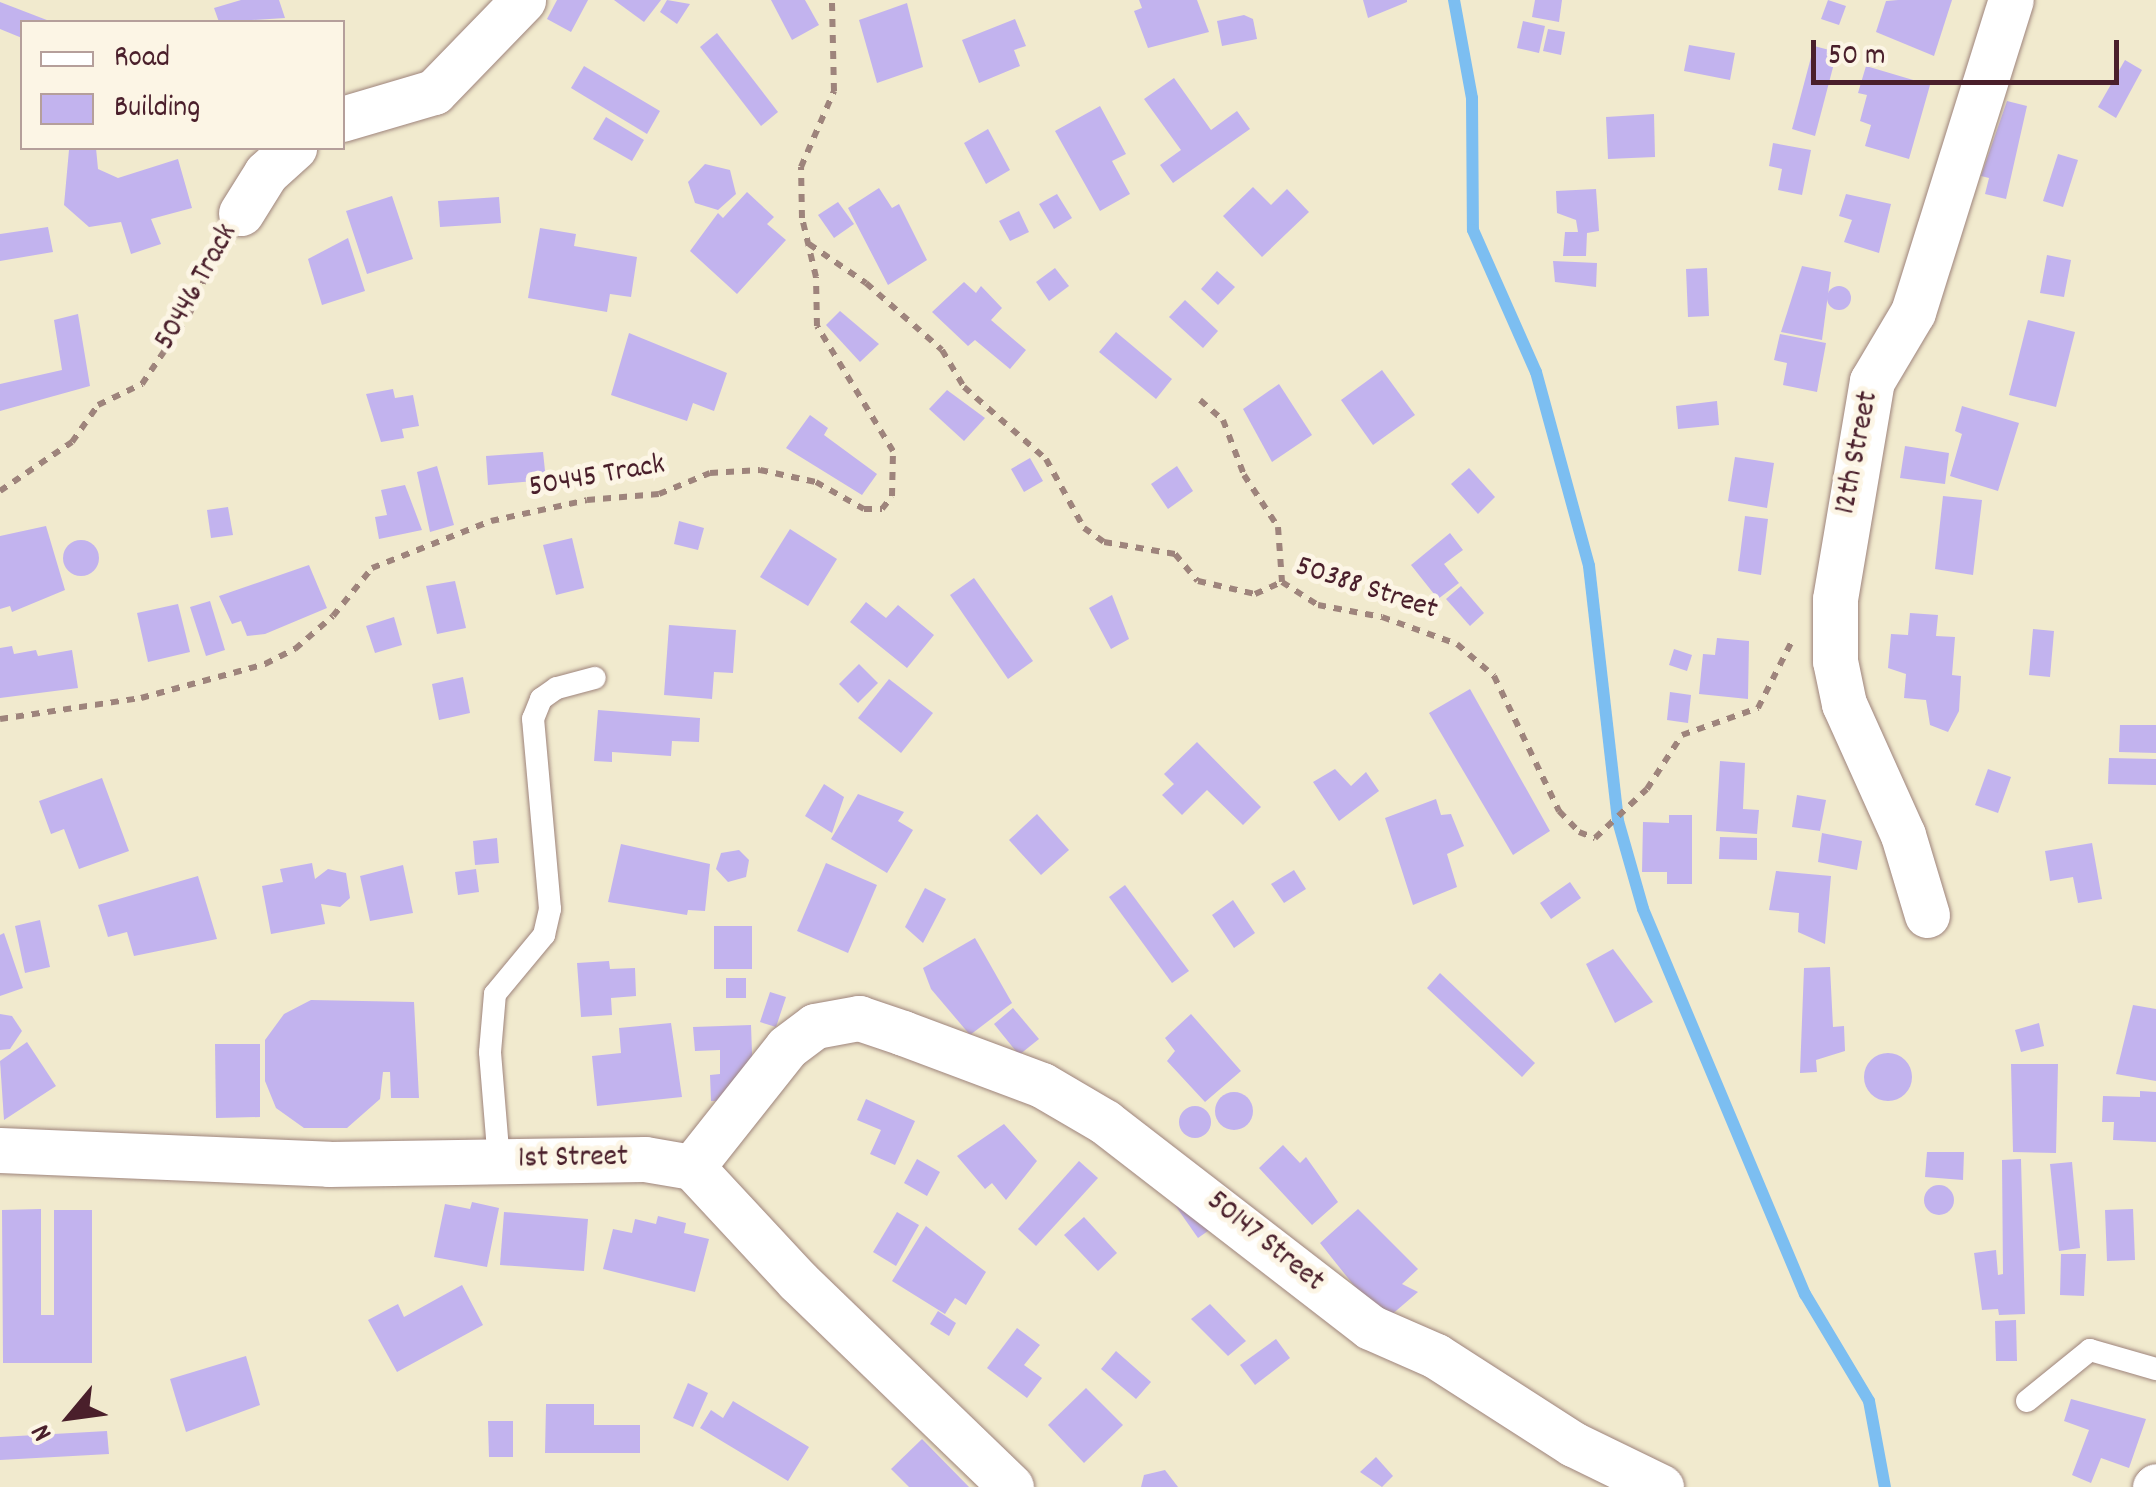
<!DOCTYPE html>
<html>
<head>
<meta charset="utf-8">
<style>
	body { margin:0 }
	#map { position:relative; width:2156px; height:1487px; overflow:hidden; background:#f1eace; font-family:Dekko,sans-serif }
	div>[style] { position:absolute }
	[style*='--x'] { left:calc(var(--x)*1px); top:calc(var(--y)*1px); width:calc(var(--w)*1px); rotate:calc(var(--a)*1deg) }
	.stream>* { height:12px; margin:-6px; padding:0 6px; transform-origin:6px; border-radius:6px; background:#7cbef1 }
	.building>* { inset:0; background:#c2b3ee }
	.round { border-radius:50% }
	.path>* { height:6px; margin-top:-3px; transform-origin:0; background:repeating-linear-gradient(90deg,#9e847c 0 8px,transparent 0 16px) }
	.roads { filter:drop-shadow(0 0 2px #9e847c) drop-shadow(0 0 2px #9e847c) }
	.lane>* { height:22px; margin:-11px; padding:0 11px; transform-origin:11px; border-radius:11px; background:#fff }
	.street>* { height:45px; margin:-22.5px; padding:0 22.5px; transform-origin:22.5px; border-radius:22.5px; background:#fff }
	span { translate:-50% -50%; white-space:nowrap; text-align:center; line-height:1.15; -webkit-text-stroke:10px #fcf5e5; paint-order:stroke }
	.street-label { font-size:30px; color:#4a1f2b }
	.legend { position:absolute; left:20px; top:20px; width:325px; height:130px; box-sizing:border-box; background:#fcf5e5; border:2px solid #b59f9b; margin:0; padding:12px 18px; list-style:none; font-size:30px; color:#4a1f2b }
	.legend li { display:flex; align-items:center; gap:20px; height:50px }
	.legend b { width:50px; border:2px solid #b59f9b }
	.north { position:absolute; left:20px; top:1367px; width:100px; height:100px; -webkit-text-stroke:8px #fcf5e5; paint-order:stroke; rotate:241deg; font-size:28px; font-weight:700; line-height:40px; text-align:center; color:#4a1f2b }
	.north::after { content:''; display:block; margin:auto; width:35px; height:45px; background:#4a1f2b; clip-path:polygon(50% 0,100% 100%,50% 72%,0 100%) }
	.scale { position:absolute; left:1811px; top:40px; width:308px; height:45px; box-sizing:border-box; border:5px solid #4a1f2b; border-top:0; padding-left:12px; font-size:30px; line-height:35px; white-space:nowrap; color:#4a1f2b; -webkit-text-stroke:8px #fcf5e5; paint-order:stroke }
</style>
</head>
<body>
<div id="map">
	<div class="stream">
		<i style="--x:1454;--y:0;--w:100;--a:79.6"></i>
		<i style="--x:1472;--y:98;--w:132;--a:89.6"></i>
		<i style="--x:1473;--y:230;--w:155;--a:66.1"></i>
		<i style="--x:1536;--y:372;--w:201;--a:74.7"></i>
		<i style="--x:1589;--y:566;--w:257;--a:83.5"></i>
		<i style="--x:1618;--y:821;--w:91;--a:74.1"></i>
		<i style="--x:1643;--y:909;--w:418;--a:67.2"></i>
		<i style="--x:1805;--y:1294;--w:125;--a:59.1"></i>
		<i style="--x:1869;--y:1401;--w:87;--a:79.5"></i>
	</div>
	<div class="building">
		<i style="clip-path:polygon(241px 0,279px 0,285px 18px,219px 22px,214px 8px)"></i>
		<i style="clip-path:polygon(557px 0,588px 0,571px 32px,547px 19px)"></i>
		<i style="clip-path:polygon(614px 0,661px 0,644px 22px)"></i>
		<i style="clip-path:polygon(667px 0,690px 4px,677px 24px,660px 12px)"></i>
		<i style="clip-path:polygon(771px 0,805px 0,819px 25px,792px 40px)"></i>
		<i style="clip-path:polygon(1139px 0,1197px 0,1209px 32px,1148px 48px,1134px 11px,1142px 8px)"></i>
		<i style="clip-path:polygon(1363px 0,1407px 0,1407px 2px,1368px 18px)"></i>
		<i style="clip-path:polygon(1535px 0,1562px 0,1559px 22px,1532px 17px)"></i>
		<i style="clip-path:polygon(1828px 0,1846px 6px,1839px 25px,1821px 19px)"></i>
		<i style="clip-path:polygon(1898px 0,1952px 0,1934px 56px,1876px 32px,1886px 1px)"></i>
		<i style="clip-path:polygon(0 2px,52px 22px,22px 22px,22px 38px,0 29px)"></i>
		<i style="clip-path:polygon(907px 3px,923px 67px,877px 83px,859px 20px)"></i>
		<i style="clip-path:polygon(1244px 15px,1253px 19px,1257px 39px,1222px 46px,1217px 21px)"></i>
		<i style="clip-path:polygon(1015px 19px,1026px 46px,1014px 50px,1020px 66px,979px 83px,962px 40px)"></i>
		<i style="clip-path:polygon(1523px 21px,1545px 26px,1539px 53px,1517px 48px)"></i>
		<i style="clip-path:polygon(1548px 29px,1565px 32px,1561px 55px,1543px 51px)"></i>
		<i style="clip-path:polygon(717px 33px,778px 112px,761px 126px,700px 47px)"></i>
		<i style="clip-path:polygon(1689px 45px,1735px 53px,1730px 80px,1684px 71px)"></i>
		<i style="clip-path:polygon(1814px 46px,1837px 52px,1815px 136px,1792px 129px)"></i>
		<i style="clip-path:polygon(2125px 60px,2142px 70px,2116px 118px,2098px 107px)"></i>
		<i style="clip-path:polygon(584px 66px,660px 111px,647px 134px,571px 88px)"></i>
		<i style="clip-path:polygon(1866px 66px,1930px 85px,1909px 159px,1865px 146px,1871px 125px,1860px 121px,1867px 95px,1858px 93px)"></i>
		<i style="clip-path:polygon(1174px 78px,1211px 130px,1237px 111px,1250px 129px,1173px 183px,1160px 165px,1181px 150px,1144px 99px)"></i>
		<i style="clip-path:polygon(2007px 101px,2027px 106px,2006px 199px,1985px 194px,1989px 178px,1981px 176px)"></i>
		<i style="clip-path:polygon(1100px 106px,1126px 154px,1112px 161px,1130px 194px,1100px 211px,1055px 131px)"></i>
		<i style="clip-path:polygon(1654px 114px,1655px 157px,1608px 159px,1606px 117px)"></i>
		<i style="clip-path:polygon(606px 117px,644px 140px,632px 161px,593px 139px)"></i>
		<i style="clip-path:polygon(988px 129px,1010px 170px,986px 184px,964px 143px)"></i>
		<i style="clip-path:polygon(1773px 143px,1811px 150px,1802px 195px,1778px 190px,1782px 169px,1769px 166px)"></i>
		<i style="clip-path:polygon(96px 148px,98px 169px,118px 178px,178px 159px,192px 208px,151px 219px,161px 244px,131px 254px,121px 222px,89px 227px,64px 205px,69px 150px)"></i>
		<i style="clip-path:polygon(2058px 154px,2078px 160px,2063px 207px,2043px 201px)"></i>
		<i style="clip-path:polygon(705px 164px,730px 170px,736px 194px,718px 210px,695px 203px,688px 182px)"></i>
		<i style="clip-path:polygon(1253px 187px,1271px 205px,1287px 189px,1309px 212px,1262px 257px,1223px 216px)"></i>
		<i style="clip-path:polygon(879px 188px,892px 208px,899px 204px,927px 260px,888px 285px,848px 208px)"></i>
		<i style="clip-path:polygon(1596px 189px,1599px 231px,1587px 233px,1586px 256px,1563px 256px,1565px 232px,1578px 232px,1576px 220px,1557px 213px,1556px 191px)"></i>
		<i style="clip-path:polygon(747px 192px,774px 217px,767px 224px,786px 240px,737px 294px,690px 251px,718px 213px,723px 218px)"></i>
		<i style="clip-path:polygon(1057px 194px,1072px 218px,1054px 229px,1039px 204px)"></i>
		<i style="clip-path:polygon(1846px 194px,1891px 204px,1879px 253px,1844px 242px,1852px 220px,1839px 216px)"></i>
		<i style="clip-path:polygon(392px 196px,413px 259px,367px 274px,346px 211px)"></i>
		<i style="clip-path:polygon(499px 197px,501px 223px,440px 227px,438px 201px)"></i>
		<i style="clip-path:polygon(838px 202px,854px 224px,834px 238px,818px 215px)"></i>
		<i style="clip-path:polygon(1019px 211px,1029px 232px,1010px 241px,999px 221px)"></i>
		<i style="clip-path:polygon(48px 227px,53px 252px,0 261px,0 234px)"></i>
		<i style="clip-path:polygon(540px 228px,576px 234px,574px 246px,637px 257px,631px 297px,610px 294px,607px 312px,528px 298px)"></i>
		<i style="clip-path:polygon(348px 238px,365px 291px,322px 305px,308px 259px)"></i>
		<i style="clip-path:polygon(2047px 255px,2071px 260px,2064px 297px,2040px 293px)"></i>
		<i style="clip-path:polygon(1553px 261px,1597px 263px,1596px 287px,1555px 282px)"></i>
		<i style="clip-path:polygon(1802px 266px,1831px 272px,1822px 340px,1781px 332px)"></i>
		<i style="clip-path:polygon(1055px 268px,1069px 286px,1049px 301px,1036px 282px)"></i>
		<i style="clip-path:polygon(1707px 268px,1709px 316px,1688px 317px,1686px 269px)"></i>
		<i style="clip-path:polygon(1217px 271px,1235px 287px,1218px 305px,1201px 289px)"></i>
		<i style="clip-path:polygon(964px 282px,976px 293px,981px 286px,1002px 308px,991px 320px,1026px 350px,1010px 369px,975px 340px,968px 346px,932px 312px)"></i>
		<i class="round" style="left:1827px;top:286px;width:24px;height:24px"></i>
		<i style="clip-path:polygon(1185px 300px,1218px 331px,1203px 348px,1169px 317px)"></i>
		<i style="clip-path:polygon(840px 311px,879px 344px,860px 362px,826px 325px)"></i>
		<i style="clip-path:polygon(78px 314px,90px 386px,0 411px,0 384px,62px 370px,54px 320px)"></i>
		<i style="clip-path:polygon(2028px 320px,2075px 332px,2056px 407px,2009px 395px)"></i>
		<i style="clip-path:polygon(1116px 332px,1172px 379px,1156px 399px,1099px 352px)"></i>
		<i style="clip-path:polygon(629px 333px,727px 373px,714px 411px,693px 403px,687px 421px,611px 395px)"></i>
		<i style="clip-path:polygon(1780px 334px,1826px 343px,1817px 392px,1783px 385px,1787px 363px,1774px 360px)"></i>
		<i style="clip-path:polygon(1382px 370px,1415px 415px,1373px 445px,1341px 400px)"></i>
		<i style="clip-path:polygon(1279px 384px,1312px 435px,1272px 462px,1243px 409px)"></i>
		<i style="clip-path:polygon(393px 389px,395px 398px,413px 395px,419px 426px,402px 429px,404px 438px,381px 442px,366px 394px)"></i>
		<i style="clip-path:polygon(947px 390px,985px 418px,964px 441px,929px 409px)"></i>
		<i style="clip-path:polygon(1717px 401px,1719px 425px,1678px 429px,1676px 406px)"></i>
		<i style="clip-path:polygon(1962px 406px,2019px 423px,1998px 491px,1950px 476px,1962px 434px,1955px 431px)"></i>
		<i style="clip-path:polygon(810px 415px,828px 428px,824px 435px,877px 474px,862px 495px,786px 448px)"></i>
		<i style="clip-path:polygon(1905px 446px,1949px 453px,1945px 484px,1900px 478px)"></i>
		<i style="clip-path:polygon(543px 452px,546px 480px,488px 485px,486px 456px)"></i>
		<i style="clip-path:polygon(1735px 457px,1774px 463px,1767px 508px,1728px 501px)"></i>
		<i style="clip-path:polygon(1030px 458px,1043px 481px,1024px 492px,1011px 469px)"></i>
		<i style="clip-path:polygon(437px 466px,454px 525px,430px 532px,417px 472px)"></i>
		<i style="clip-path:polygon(1177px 466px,1193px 491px,1168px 509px,1151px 484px)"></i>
		<i style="clip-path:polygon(1469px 468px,1495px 497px,1478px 514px,1451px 484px)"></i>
		<i style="clip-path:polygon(405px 485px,422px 530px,379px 539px,375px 517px,387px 515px,381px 490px)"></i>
		<i style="clip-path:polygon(1943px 496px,1982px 500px,1973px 575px,1935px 569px)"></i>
		<i style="clip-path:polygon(228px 507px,233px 535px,211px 538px,207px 510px)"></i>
		<i style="clip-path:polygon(1745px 516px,1768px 519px,1761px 575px,1738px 571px)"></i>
		<i style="clip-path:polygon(679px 521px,704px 528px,698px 550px,674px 544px)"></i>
		<i style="clip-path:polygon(46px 526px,65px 590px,12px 612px,10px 606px,0 609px,0 536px)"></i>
		<i style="clip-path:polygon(790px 529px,837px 559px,808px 606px,760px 577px)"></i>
		<i style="clip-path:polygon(1450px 533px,1463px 550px,1444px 564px,1459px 583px,1438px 599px,1411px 565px)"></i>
		<i style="clip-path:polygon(572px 538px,584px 588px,556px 595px,543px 545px)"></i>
		<i class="round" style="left:63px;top:540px;width:36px;height:36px"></i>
		<i style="clip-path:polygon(309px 565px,327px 608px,265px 634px,247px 636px,241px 621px,232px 624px,219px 596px)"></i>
		<i style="clip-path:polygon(974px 578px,1033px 661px,1008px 679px,950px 595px)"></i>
		<i style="clip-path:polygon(455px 581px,466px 628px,437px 634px,426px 586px)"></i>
		<i style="clip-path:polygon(1461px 586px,1484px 613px,1470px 626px,1446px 599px)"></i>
		<i style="clip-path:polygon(1112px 595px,1129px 639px,1111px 649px,1089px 608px)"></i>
		<i style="clip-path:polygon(210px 601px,225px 650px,206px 656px,190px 607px)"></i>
		<i style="clip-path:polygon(866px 602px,886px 618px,898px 605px,934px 635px,907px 668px,850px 622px)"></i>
		<i style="clip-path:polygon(178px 604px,190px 652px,148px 662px,137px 613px)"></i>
		<i style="clip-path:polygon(1910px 613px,1938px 615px,1936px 636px,1955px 637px,1952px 675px,1961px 676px,1959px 711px,1948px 732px,1930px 725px,1926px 700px,1904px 698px,1906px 674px,1888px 668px,1891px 634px,1908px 635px)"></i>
		<i style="clip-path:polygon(394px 617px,402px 645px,375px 653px,366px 626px)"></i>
		<i style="clip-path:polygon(669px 625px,736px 630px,733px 673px,714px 672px,712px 699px,664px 695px)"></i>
		<i style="clip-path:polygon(2033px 629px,2054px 631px,2050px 677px,2029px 675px)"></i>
		<i style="clip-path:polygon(1717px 638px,1749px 641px,1748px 699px,1699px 694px,1703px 654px,1715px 655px)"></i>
		<i style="clip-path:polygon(12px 646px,14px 654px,36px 650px,38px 656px,72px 650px,78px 688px,0 698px,0 648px)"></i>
		<i style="clip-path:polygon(1674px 649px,1692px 655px,1687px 671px,1669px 665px)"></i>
		<i style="clip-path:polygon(859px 664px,878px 683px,858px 703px,839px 684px)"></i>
		<i style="clip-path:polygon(463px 677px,470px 713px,439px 720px,432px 684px)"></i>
		<i style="clip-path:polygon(889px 679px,933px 713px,901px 753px,858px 718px)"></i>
		<i style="clip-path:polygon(1470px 689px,1550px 831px,1513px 855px,1429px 713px)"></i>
		<i style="clip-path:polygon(1670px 692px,1691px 695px,1688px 723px,1667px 720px)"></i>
		<i style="clip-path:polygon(598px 710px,700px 718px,699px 742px,672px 741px,671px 756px,612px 752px,612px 762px,594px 761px)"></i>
		<i style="clip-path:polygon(2120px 725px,2156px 725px,2156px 753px,2119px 752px)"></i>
		<i style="clip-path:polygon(1197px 742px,1261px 807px,1243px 825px,1207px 790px,1182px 815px,1162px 795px,1174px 784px,1164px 774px)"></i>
		<i style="clip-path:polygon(2109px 758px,2156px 759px,2156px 785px,2108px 784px)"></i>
		<i style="clip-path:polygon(1720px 761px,1745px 763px,1743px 809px,1759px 810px,1757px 834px,1716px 831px)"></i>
		<i style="clip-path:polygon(1335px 769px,1351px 786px,1366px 772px,1379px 791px,1339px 821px,1313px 782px)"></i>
		<i style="clip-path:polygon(1988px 769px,2011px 777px,1998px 813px,1975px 805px)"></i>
		<i style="clip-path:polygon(102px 778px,129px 851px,79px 869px,64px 829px,51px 834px,39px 801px)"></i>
		<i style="clip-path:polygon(824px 784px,844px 797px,832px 833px,805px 816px)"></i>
		<i style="clip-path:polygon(858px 794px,904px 812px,898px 821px,913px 830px,887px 873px,831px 839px)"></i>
		<i style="clip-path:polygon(1797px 795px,1826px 800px,1820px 831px,1792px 827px)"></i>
		<i style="clip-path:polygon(1436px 799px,1441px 815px,1451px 814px,1464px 846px,1447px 854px,1457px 887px,1413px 905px,1385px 818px)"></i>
		<i style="clip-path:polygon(1037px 814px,1069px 850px,1041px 875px,1009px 840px)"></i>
		<i style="clip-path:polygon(1669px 815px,1692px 815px,1692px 884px,1667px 884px,1667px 872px,1642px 872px,1643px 822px,1669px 823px)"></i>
		<i style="clip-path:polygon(1822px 833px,1862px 841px,1857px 870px,1818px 862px)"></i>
		<i style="clip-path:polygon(1720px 837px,1757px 838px,1757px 860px,1719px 859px)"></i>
		<i style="clip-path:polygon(497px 838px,499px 863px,475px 865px,473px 841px)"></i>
		<i style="clip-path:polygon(2092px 843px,2102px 899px,2078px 903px,2073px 877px,2050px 881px,2045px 851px)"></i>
		<i style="clip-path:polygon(621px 844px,710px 864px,705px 911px,688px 910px,687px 915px,608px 902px)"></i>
		<i style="clip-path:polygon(739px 850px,749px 860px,746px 877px,728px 882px,716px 869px,721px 853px)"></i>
		<i style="clip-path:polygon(312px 863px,315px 879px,328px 869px,346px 873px,350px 898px,340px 907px,321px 904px,325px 924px,271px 934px,262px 886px,283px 882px,280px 869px)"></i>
		<i style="clip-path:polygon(826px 863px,877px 885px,848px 953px,797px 931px)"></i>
		<i style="clip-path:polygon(403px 865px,413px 913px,370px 921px,360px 876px)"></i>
		<i style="clip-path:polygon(476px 869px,479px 892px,458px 895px,455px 872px)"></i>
		<i style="clip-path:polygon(1294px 870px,1306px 889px,1284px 903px,1271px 884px)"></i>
		<i style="clip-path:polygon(1776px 871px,1831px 876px,1825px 944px,1798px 932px,1799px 913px,1769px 910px)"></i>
		<i style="clip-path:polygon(198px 876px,217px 939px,134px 956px,127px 932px,108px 937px,98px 905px)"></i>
		<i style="clip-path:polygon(1570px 882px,1581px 898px,1551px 919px,1540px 903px)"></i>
		<i style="clip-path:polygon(1125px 885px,1189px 971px,1172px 983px,1109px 897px)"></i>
		<i style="clip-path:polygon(925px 888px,946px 899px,923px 943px,905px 927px)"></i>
		<i style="clip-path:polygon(1233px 900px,1255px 933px,1234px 948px,1212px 915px)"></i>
		<i style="clip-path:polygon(40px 920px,50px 967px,25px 973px,15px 926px)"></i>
		<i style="clip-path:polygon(714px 926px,752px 926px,752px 969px,714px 969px)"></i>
		<i style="clip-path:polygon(4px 933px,23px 988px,0 996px,0 935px)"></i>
		<i style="clip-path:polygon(975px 938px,1012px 1003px,970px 1035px,931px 989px,923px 968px)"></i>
		<i style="clip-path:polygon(1613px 949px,1653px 1002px,1615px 1023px,1586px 964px)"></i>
		<i style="clip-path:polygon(609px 961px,610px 969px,635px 968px,636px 996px,611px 998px,612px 1015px,581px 1017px,577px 963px)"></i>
		<i style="clip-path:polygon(1830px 967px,1833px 1027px,1844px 1026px,1845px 1051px,1816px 1060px,1817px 1072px,1800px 1073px,1804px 968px)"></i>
		<i style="clip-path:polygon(1440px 973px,1535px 1063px,1522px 1077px,1427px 988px)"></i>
		<i style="clip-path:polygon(726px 978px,746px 978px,746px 998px,726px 998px)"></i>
		<i style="clip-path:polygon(770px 992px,786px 997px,776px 1027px,760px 1022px)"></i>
		<i style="clip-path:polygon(311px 1000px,414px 1002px,419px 1098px,391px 1098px,390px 1072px,383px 1072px,380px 1099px,347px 1128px,304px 1128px,276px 1108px,265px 1081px,265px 1040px,284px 1014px)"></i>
		<i style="clip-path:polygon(2133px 1005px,2156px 1009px,2156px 1081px,2116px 1074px)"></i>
		<i style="clip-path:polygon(1013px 1008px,1039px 1039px,1019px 1055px,994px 1024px)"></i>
		<i style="clip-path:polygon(0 1014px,12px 1016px,22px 1031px,10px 1049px,0 1050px)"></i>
		<i style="clip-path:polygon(1191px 1014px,1241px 1071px,1205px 1102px,1167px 1061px,1175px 1051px,1165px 1038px)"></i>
		<i style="clip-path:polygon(671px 1023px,682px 1097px,597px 1106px,592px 1056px,621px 1053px,619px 1028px)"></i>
		<i style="clip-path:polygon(2039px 1023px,2044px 1046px,2021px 1052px,2015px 1030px)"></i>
		<i style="clip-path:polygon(751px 1025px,753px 1081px,736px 1101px,711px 1101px,710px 1075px,720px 1074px,720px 1050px,695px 1051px,693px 1027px)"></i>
		<i style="clip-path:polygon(27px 1042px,56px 1086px,4px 1120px,0 1061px)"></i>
		<i style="clip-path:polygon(215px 1044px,260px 1044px,260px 1117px,216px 1118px)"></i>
		<i class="round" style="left:1864px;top:1053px;width:48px;height:48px"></i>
		<i style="clip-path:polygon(2011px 1064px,2058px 1064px,2056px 1153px,2013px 1152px)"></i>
		<i style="clip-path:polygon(2140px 1091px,2156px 1092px,2156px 1142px,2113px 1140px,2114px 1122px,2102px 1122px,2103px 1096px,2140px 1097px)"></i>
		<i class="round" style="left:1215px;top:1092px;width:38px;height:38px"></i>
		<i style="clip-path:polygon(866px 1099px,915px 1121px,895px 1165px,870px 1154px,881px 1130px,857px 1120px)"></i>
		<i class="round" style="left:1179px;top:1106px;width:32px;height:32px"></i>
		<i style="clip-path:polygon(1004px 1124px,1037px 1161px,1006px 1200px,992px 1183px,985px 1189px,957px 1156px)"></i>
		<i style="clip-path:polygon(1283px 1145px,1300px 1163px,1306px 1157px,1338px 1202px,1312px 1225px,1259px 1168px)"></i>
		<i style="clip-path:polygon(1927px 1152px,1964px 1152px,1963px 1180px,1925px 1177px)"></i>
		<i style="clip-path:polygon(917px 1159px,940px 1172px,927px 1196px,904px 1183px)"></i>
		<i style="clip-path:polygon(2021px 1159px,2025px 1314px,1999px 1315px,1998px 1309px,1982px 1310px,1974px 1253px,1996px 1250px,1998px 1275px,2003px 1274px,2002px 1160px)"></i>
		<i style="clip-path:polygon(1079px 1161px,1098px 1178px,1036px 1246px,1018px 1229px)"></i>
		<i style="clip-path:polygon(2072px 1162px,2080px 1248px,2059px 1251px,2050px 1164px)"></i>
		<i class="round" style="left:1924px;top:1185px;width:30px;height:30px"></i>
		<i style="clip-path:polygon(1170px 1198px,1215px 1226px,1198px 1238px)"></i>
		<i style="clip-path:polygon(472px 1202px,499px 1208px,487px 1267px,434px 1257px,445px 1204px,470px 1209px)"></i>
		<i style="clip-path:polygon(41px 1209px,41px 1315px,54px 1315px,54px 1210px,92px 1210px,92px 1363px,3px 1363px,2px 1210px)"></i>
		<i style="clip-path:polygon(1358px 1209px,1418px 1269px,1402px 1284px,1418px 1292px,1383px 1322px,1320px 1243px)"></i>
		<i style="clip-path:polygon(2133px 1209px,2135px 1260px,2107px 1261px,2105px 1210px)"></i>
		<i style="clip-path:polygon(504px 1212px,588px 1219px,584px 1271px,500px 1265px)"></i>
		<i style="clip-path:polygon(897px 1212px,919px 1225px,896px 1266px,873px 1252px)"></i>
		<i style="clip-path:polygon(658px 1216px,686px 1223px,684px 1233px,709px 1239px,695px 1292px,603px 1269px,613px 1229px,632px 1233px,635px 1219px,656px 1224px)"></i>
		<i style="clip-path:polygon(1084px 1217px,1117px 1253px,1098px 1271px,1064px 1235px)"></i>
		<i style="clip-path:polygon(926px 1226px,986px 1272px,966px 1305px,955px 1298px,945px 1314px,892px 1281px)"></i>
		<i style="clip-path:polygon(2061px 1254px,2086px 1254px,2084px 1296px,2060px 1295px)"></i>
		<i style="clip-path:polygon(462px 1285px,483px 1325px,397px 1372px,368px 1320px,398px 1304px,404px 1317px)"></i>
		<i style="clip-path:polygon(1210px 1304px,1246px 1341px,1228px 1356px,1191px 1319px)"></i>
		<i style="clip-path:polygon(938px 1311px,956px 1323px,949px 1336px,930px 1324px)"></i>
		<i style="clip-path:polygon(2016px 1320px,2017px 1361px,1996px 1361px,1995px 1321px)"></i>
		<i style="clip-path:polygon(1017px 1328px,1040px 1345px,1024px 1365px,1042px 1378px,1027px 1398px,987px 1368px)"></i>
		<i style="clip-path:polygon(1276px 1339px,1290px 1358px,1255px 1385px,1240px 1365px)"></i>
		<i style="clip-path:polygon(1116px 1351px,1151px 1382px,1136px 1399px,1101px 1369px)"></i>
		<i style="clip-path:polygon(246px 1356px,260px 1405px,186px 1432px,170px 1379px)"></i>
		<i style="clip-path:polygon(688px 1383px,708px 1393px,693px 1427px,673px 1418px)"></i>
		<i style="clip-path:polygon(1086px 1388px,1123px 1425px,1084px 1463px,1048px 1425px)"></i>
		<i style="clip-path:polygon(2071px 1399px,2146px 1419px,2129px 1468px,2101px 1458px,2091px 1483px,2072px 1475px,2089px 1430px,2064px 1421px)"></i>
		<i style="clip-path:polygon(733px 1401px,809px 1447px,788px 1481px,700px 1428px,711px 1410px,723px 1418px)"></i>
		<i style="clip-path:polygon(546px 1404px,594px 1404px,594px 1425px,640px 1425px,640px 1453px,545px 1453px)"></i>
		<i style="clip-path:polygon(488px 1421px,513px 1421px,513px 1457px,489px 1457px)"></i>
		<i style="clip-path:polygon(107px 1431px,109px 1454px,0 1460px,0 1437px)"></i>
		<i style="clip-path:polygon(922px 1439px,969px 1487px,909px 1487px,891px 1469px)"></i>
		<i style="clip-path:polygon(1376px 1457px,1393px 1476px,1382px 1487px,1360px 1472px)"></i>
		<i style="clip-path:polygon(1165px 1470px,1178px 1487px,1141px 1487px,1144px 1475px)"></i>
	</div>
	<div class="path">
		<i style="--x:809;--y:244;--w:69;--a:34.4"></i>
		<i style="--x:866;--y:283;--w:101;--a:41.4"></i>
		<i style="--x:942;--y:350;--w:43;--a:59.3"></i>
		<i style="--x:964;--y:387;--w:109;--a:41.3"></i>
		<i style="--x:1046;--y:459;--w:79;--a:61.2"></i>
		<i style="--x:1084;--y:528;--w:24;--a:35"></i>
		<i style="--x:1104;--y:542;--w:72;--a:9.6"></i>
		<i style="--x:1175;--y:554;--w:35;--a:50"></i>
		<i style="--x:1198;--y:581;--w:58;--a:12.8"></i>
		<i style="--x:1255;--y:594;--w:30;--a:-24"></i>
		<i style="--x:1200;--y:400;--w:30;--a:41"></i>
		<i style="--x:1223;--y:420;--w:59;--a:69.1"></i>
		<i style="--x:1244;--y:475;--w:62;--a:56.8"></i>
		<i style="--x:1278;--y:527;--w:55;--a:85.8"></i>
		<i style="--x:0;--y:491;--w:87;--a:-34.2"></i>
		<i style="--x:72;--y:442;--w:45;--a:-54.9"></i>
		<i style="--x:98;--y:405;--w:49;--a:-25.5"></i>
		<i style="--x:142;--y:384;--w:86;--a:-55.9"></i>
		<i style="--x:190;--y:313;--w:72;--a:-67"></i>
		<i style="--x:1282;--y:582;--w:43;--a:32.6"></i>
		<i style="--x:1318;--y:605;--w:65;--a:10.6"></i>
		<i style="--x:1382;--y:617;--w:80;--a:19.8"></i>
		<i style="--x:1457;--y:644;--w:49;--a:40.9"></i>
		<i style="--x:1494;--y:676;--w:150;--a:64.3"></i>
		<i style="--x:1559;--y:811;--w:29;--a:46"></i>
		<i style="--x:1579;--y:832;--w:17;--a:21"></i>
		<i style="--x:1595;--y:838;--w:71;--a:-43.3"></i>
		<i style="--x:1647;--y:789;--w:64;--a:-57.1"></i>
		<i style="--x:1682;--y:735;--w:81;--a:-19.6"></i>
		<i style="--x:1758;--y:708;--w:75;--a:-63.1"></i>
		<i style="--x:0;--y:719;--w:143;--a:-8.5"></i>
		<i style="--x:141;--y:698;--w:129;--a:-15.3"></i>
		<i style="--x:265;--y:664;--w:34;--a:-27"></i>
		<i style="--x:295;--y:649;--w:50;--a:-41"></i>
		<i style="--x:333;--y:616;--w:62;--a:-50.9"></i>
		<i style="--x:372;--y:568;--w:128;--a:-21.6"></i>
		<i style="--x:491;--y:521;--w:98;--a:-12.3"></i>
		<i style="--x:587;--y:500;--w:72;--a:-4.8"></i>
		<i style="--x:659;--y:494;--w:55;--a:-22.4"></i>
		<i style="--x:710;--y:473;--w:50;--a:-3.4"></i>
		<i style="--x:760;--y:470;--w:57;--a:12.1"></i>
		<i style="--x:816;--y:482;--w:55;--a:29.4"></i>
		<i style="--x:864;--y:509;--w:18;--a:0"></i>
		<i style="--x:882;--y:509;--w:16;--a:-52"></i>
		<i style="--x:892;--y:496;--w:45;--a:-88.7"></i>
		<i style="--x:893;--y:451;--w:146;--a:-121.3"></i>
		<i style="--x:817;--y:326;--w:49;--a:-91.2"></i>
		<i style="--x:816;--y:277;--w:61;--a:-103.3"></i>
		<i style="--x:802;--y:218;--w:51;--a:-91.1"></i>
		<i style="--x:801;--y:167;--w:83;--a:-66.5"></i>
		<i style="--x:834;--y:91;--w:91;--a:-91.3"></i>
	</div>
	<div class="roads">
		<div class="lane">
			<i style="--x:499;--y:1162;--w:110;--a:-94.7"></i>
			<i style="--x:490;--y:1052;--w:58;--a:-85.1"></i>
			<i style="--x:495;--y:994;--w:77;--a:-50.3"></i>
			<i style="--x:544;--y:935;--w:27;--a:-77"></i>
			<i style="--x:550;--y:909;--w:191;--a:-95.1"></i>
			<i style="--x:533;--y:719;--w:22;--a:-68"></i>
			<i style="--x:541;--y:699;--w:19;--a:-35"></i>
			<i style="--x:557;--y:688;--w:39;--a:-15"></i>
			<i style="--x:2027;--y:1401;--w:81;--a:-39"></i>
			<i style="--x:2090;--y:1350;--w:69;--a:16.1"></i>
		</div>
		<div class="street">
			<i style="--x:342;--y:119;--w:96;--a:-16.4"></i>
			<i style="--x:434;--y:92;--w:128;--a:-45.9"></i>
			<i style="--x:241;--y:213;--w:47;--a:-58"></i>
			<i style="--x:266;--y:173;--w:38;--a:-42"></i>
			<i style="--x:1927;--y:915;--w:84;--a:-106.7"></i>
			<i style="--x:1903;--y:835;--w:144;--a:-114.2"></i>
			<i style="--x:1844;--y:704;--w:44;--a:-101.8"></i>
			<i style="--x:1835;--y:661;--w:62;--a:-90"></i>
			<i style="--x:1835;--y:599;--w:221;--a:-80.4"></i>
			<i style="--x:1872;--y:381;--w:80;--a:-59.3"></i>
			<i style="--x:1913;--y:312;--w:327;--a:-72.6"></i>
			<i style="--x:0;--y:1150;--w:329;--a:2.4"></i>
			<i style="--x:329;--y:1164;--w:316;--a:-0.9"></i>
			<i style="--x:645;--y:1159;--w:48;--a:9.7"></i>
			<i style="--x:692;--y:1167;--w:156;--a:47.1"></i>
			<i style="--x:798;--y:1281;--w:296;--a:44"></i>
			<i style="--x:692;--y:1167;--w:153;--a:-51.6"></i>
			<i style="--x:787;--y:1047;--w:35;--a:-37"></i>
			<i style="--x:815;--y:1026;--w:45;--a:-10.3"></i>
			<i style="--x:859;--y:1018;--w:46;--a:18.8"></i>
			<i style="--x:903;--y:1033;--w:148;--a:20.5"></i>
			<i style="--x:1042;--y:1085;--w:73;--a:30.4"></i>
			<i style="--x:1105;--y:1122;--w:335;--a:37.7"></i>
			<i style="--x:1370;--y:1327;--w:72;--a:23.7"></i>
			<i style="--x:1436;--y:1356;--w:163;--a:32.7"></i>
			<i style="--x:1573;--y:1444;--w:98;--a:26"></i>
			<i style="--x:2155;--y:1487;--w:1;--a:-45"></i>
		</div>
	</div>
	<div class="street-label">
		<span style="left:198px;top:288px;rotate:-61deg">50446 Track</span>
		<span style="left:1859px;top:453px;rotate:-79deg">12th Street</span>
		<span style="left:597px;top:478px;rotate:-10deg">50445 Track</span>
		<span style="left:1366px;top:590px;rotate:18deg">50388 Street</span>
		<span style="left:573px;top:1160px;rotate:-1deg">1st Street</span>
		<span style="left:1264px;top:1243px;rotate:39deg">50147 Street</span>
	</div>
	<ul class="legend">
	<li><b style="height:12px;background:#fff"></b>Road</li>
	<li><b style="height:28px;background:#c2b3ee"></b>Building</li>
	</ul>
	<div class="north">N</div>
	<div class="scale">50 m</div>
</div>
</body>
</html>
